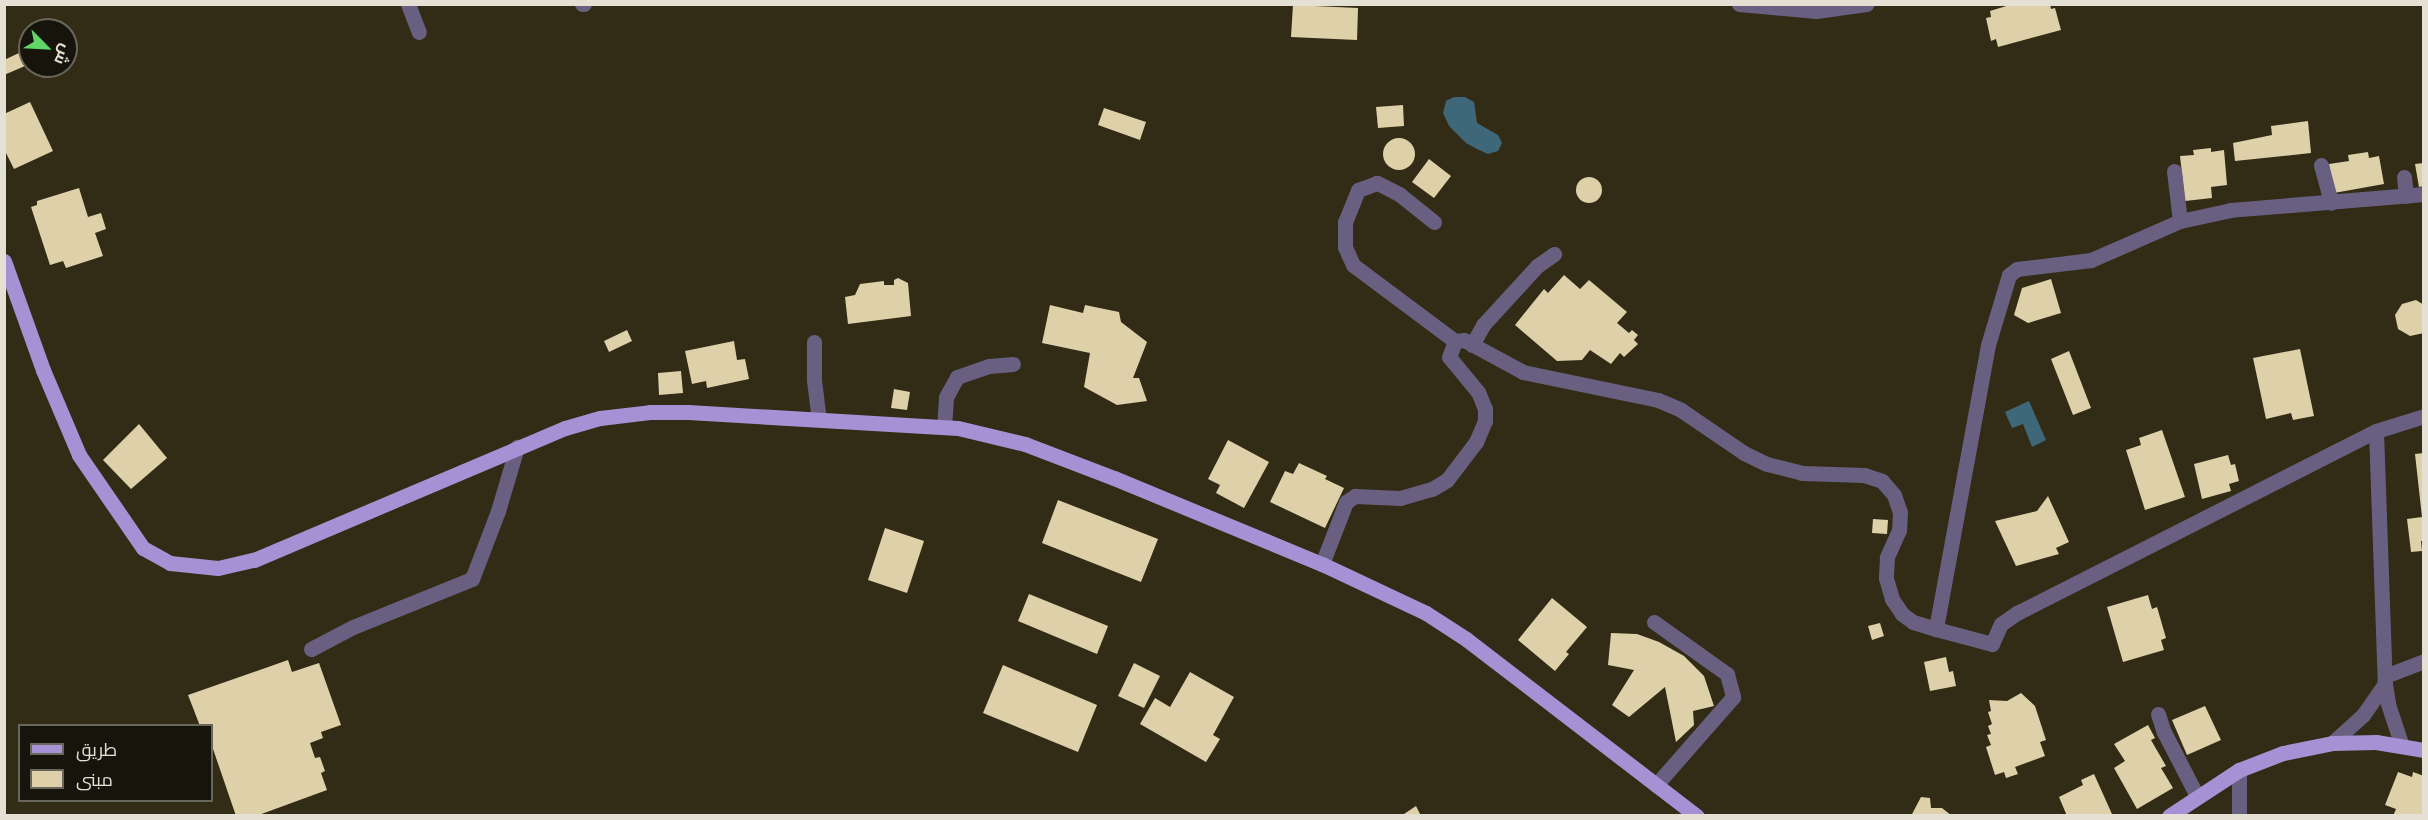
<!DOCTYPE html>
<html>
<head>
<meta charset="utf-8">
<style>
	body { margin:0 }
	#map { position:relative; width:2428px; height:820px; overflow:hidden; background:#322b15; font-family:Raleway,Cairo,sans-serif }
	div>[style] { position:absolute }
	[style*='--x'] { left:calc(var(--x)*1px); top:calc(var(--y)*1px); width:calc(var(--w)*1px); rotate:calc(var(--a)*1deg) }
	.water>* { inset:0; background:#3e687a }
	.building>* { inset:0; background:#ded1a9 }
	.round { border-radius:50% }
	.minor>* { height:15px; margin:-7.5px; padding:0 7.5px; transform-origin:7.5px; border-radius:7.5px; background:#695f80 }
	.major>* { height:15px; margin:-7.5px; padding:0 7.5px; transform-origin:7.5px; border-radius:7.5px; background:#a591d3 }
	span { translate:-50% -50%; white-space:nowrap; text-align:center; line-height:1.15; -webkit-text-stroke:6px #17140b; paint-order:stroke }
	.frame { position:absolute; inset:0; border:6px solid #e4e0d3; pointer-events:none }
	.legend { position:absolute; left:18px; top:724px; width:195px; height:78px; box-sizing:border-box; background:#17140b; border:2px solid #69665b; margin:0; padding:8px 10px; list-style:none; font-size:18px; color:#e4e0d3 }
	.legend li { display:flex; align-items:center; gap:12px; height:30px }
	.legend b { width:30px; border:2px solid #69665b }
	.north { position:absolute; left:18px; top:18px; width:60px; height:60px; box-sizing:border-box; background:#17140b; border:2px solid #69665b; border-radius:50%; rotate:114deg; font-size:16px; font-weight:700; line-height:24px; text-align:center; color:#e4e0d3 }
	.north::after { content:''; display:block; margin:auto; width:21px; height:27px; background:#61d46a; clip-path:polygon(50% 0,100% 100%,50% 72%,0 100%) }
</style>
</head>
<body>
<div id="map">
	<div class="water">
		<i style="clip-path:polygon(1454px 97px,1465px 97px,1474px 102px,1477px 123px,1498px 135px,1502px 143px,1498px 151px,1488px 154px,1477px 149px,1466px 143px,1449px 126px,1443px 113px,1446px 101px)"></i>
		<i style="clip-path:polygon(2029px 401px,2046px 440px,2032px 447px,2023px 424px,2012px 428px,2005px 412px)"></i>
	</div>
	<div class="building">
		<i style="clip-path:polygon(2013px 4px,2050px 4px,2051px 9px,2055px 8px,2061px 30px,1998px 47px,1996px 39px,1991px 41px,1986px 18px,1991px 17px,1990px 11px)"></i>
		<i style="clip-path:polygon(1293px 5px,1358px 8px,1357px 40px,1291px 37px)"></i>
		<i style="clip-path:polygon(19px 53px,25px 66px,4px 75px,4px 60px)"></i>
		<i style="clip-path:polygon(30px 102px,53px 151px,14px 169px,4px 149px,4px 114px)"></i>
		<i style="clip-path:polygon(1403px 105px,1404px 126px,1378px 128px,1376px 107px)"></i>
		<i style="clip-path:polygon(1104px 108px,1146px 122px,1140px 140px,1098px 125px)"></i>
		<i style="clip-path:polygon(2308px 121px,2311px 153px,2235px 161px,2233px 143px,2272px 135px,2271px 126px)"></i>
		<i class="round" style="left:1383px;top:138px;width:32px;height:32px"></i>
		<i style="clip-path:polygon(2211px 148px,2211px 152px,2224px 150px,2227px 185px,2211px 187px,2212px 198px,2185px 201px,2180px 156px,2194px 155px,2193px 150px)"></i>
		<i style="clip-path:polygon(2368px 152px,2369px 158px,2379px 156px,2384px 184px,2334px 193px,2329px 164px,2349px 161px,2348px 155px)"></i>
		<i style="clip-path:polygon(1429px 159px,1451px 176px,1434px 198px,1412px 182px)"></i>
		<i style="clip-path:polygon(2424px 163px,2424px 186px,2419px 187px,2415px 164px)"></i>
		<i class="round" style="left:1576px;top:177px;width:26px;height:26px"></i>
		<i style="clip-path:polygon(79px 188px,88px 217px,101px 213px,106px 229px,95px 233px,103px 256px,66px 268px,63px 261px,50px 265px,31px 207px,37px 205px,37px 201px)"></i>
		<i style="clip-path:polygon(1564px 275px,1580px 289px,1589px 280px,1627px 312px,1617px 323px,1629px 333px,1632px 330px,1638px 335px,1634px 340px,1638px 344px,1624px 357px,1620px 353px,1611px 364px,1590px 350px,1582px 360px,1557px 361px,1515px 325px,1544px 289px,1548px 293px)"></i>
		<i style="clip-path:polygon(898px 278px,908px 283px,911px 316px,848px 324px,845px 297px,855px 295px,860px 284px,884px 281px,884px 285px,894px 285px,894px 280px)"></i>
		<i style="clip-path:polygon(2051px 279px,2061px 313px,2028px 323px,2014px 315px,2022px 288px)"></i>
		<i style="clip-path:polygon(2416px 300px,2424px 305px,2424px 333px,2410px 336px,2398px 329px,2395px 315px,2402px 304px)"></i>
		<i style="clip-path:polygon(1050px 305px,1083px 313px,1085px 305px,1119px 312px,1121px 322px,1147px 342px,1133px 378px,1139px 378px,1147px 401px,1117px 405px,1084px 387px,1090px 353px,1042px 343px)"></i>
		<i style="clip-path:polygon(627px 330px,632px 341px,609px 352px,604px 341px)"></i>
		<i style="clip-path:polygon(734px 341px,737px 360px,745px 359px,749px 379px,707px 388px,706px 381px,692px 384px,685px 351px)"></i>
		<i style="clip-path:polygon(2300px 349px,2314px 416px,2293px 420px,2291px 413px,2266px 419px,2253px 358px)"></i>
		<i style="clip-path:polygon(2069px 351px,2091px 408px,2073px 415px,2051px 359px)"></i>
		<i style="clip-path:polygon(681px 371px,683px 393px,659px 395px,658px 373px)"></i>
		<i style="clip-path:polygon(894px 389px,910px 392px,907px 410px,891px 408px)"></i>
		<i style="clip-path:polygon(139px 424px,167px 458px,131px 489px,103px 460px)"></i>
		<i style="clip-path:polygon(2162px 430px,2185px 497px,2145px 510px,2126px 450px,2141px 445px,2139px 438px)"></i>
		<i style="clip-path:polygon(1228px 440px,1269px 462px,1244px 508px,1216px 493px,1220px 485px,1208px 479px)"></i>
		<i style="clip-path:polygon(2424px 453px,2424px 541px,2421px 541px,2422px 551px,2411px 552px,2407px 519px,2422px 517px,2415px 454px)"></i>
		<i style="clip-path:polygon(2228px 455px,2231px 465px,2235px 464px,2239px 481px,2229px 484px,2231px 491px,2202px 499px,2194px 464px)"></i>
		<i style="clip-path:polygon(1299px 463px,1327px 476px,1325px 479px,1344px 488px,1325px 528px,1270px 502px,1285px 471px,1293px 474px)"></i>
		<i style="clip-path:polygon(2048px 496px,2069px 542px,2056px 548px,2059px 554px,2016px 566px,1995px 521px,2037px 511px)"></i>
		<i style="clip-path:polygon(1058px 500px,1158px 539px,1141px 582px,1042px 543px)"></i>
		<i style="clip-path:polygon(1873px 519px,1888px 520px,1887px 534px,1872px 533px)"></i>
		<i style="clip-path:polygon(885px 528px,924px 541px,907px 593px,868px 580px)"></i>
		<i style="clip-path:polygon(1029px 594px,1108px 626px,1097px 654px,1018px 621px)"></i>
		<i style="clip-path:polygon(2148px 595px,2152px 609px,2157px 607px,2166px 638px,2161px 640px,2164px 650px,2123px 662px,2107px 607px)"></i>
		<i style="clip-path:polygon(1552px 598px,1587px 627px,1566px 652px,1569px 654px,1555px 671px,1518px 640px)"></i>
		<i style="clip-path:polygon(1880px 623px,1884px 636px,1872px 640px,1868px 626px)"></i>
		<i style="clip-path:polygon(1611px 633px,1637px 634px,1659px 642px,1684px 656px,1704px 676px,1714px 706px,1693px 711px,1694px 725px,1676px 742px,1665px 687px,1629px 717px,1612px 705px,1634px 670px,1608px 665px)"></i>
		<i style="clip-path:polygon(1946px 657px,1949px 672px,1953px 671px,1956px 686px,1930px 691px,1924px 662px)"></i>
		<i style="clip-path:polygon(288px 660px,292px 672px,319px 663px,341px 725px,321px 732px,323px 738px,310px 743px,315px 758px,320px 757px,325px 771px,321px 773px,327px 790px,256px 816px,236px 816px,212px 746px,212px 726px,200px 726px,188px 695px)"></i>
		<i style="clip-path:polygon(1134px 663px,1160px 676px,1144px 708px,1118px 696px)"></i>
		<i style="clip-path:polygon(1003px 665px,1097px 705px,1078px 752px,983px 713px)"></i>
		<i style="clip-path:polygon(1190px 672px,1234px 697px,1213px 735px,1220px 739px,1206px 762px,1140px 724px,1155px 698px,1170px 707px)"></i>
		<i style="clip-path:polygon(2021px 693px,2035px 706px,2046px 740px,2040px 742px,2045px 756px,2015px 767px,2018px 774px,2006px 778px,2004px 772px,1995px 775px,1986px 747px,1991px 745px,1987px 735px,1991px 734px,1988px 726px,1992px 724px,1988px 712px,1991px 711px,1989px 700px,2007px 701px)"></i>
		<i style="clip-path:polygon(2205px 706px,2221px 740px,2187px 755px,2172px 720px)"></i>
		<i style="clip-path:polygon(2148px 725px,2155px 738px,2151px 740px,2166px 766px,2161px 768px,2173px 788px,2137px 809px,2114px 768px,2125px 761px,2114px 744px)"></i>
		<i style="clip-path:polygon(2398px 772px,2412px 777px,2413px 772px,2424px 776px,2424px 816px,2393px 816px,2396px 809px,2385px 805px)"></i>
		<i style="clip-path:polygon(2094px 774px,2112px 814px,2067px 816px,2059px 797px,2083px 785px,2081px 780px)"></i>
		<i style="clip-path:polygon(1921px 797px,1930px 798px,1931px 808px,1942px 808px,1952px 816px,1911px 816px)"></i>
		<i style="clip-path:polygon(1416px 806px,1421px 816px,1401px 816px)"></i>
	</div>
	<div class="minor">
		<i style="--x:408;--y:4;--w:30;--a:69"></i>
		<i style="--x:582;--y:4;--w:2;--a:0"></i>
		<i style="--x:1739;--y:4;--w:77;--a:5.2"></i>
		<i style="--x:1816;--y:11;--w:51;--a:-7.8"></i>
		<i style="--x:2321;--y:165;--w:39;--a:75"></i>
		<i style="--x:2174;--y:171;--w:50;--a:83.2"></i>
		<i style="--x:2404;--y:177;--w:19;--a:84"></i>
		<i style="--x:2424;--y:194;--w:194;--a:175.3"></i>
		<i style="--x:2231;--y:210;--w:52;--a:167.8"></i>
		<i style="--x:2180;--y:221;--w:97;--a:156.3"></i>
		<i style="--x:2091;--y:260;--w:75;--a:173.1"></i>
		<i style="--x:2017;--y:269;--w:10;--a:143"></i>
		<i style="--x:2009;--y:275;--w:73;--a:106.7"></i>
		<i style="--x:1988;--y:345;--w:289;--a:100.4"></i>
		<i style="--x:1936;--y:629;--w:58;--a:15"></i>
		<i style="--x:1992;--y:644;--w:22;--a:-66"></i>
		<i style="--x:2001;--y:624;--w:19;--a:-35"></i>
		<i style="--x:2017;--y:613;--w:402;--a:-26.9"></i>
		<i style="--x:2376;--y:431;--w:50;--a:-17.4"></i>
		<i style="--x:1434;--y:222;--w:45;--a:-141.3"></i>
		<i style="--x:1399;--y:194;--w:25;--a:-153"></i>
		<i style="--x:1377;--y:183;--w:20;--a:160"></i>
		<i style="--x:1358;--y:190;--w:35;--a:112"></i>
		<i style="--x:1345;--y:222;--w:25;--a:90"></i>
		<i style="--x:1345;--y:247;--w:20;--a:66"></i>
		<i style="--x:1353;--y:265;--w:127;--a:36.7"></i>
		<i style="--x:814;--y:342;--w:38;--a:90"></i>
		<i style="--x:814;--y:380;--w:38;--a:83"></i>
		<i style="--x:1472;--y:345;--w:23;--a:-61"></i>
		<i style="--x:1483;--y:325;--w:80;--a:-47.5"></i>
		<i style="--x:1537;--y:266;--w:21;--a:-35"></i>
		<i style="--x:944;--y:427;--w:30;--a:-86"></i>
		<i style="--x:946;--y:397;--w:23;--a:-61"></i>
		<i style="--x:957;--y:377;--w:34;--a:-19"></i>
		<i style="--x:989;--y:366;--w:24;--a:-5"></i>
		<i style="--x:2376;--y:431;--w:253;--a:88"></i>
		<i style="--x:2385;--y:684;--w:20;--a:81"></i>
		<i style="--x:2388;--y:704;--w:44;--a:71.6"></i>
		<i style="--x:1322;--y:564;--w:66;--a:-68.8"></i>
		<i style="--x:1346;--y:502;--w:11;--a:-34"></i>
		<i style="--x:1355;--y:496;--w:45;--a:2.5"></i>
		<i style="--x:1400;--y:498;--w:33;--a:-16"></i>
		<i style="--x:1432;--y:489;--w:17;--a:-31"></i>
		<i style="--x:1447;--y:480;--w:48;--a:-52.7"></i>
		<i style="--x:1476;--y:442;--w:23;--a:-67"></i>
		<i style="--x:1485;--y:421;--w:12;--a:-90"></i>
		<i style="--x:1485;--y:409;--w:18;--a:-112"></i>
		<i style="--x:1478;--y:392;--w:45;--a:-129.6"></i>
		<i style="--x:1449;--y:357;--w:17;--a:-69"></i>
		<i style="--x:1455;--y:341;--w:9;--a:-6"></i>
		<i style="--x:1464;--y:340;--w:67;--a:28.5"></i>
		<i style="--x:1523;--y:372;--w:138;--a:11.7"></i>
		<i style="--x:1658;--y:400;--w:25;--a:23"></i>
		<i style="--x:1681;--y:410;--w:76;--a:34.3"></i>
		<i style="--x:1744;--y:453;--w:25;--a:26"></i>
		<i style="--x:1767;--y:464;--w:36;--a:14"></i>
		<i style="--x:1802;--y:473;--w:62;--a:1.8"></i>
		<i style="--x:1864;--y:475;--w:19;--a:18"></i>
		<i style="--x:1882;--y:481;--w:18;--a:49"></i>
		<i style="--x:1894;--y:495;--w:18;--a:71"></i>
		<i style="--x:1900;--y:512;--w:18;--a:93"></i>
		<i style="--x:1899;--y:530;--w:30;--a:114"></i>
		<i style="--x:1887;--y:557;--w:21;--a:93"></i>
		<i style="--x:1886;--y:578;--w:22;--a:74"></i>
		<i style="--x:1892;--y:599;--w:18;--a:56"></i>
		<i style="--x:1902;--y:614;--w:14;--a:36"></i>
		<i style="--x:1913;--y:622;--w:24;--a:17"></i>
		<i style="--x:1654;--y:622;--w:90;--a:35.5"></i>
		<i style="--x:1727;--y:674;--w:24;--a:75"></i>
		<i style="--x:1733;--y:697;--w:117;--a:131.2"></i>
		<i style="--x:311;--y:649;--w:47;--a:-27.6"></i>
		<i style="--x:353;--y:627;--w:128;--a:-22"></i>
		<i style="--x:472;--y:579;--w:73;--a:-69.1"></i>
		<i style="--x:498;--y:511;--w:67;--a:-73.5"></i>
		<i style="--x:2385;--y:676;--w:42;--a:-21"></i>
		<i style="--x:2158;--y:714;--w:19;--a:72"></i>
		<i style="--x:2164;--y:732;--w:72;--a:62.7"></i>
		<i style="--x:2332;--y:743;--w:42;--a:-42.1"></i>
		<i style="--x:2363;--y:715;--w:38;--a:-55"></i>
		<i style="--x:2239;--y:770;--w:46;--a:90"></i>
	</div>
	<div class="major">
		<i style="--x:4;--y:261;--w:116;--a:70.3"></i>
		<i style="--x:43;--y:370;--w:92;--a:67"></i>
		<i style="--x:79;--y:455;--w:113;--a:55.5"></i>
		<i style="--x:143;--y:548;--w:31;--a:29"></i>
		<i style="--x:170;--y:563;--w:48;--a:5.9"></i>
		<i style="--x:218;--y:568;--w:37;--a:-13"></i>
		<i style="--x:254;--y:560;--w:338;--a:-23"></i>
		<i style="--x:565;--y:428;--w:36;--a:-16"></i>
		<i style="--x:600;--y:418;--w:50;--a:-6.8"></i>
		<i style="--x:650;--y:412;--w:38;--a:0"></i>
		<i style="--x:688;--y:412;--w:270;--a:3.4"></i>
		<i style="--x:958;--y:428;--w:69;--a:13.4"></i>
		<i style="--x:1025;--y:444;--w:95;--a:20.9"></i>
		<i style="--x:1114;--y:478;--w:225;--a:22.5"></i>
		<i style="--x:1322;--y:564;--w:115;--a:25.2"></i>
		<i style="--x:1426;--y:613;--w:48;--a:33"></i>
		<i style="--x:1466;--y:639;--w:291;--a:37.5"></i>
		<i style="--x:2169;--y:816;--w:84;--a:-33.3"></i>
		<i style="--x:2239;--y:770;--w:47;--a:-21.1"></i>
		<i style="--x:2283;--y:753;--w:50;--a:-11.5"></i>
		<i style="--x:2332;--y:743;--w:44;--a:-1.3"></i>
		<i style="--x:2376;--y:742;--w:49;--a:9.5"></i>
	</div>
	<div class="frame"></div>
	<ul class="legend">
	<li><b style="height:8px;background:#a591d3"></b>طريق</li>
	<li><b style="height:16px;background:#ded1a9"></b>مبنى</li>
	</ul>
	<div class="north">ش</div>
</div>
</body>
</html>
